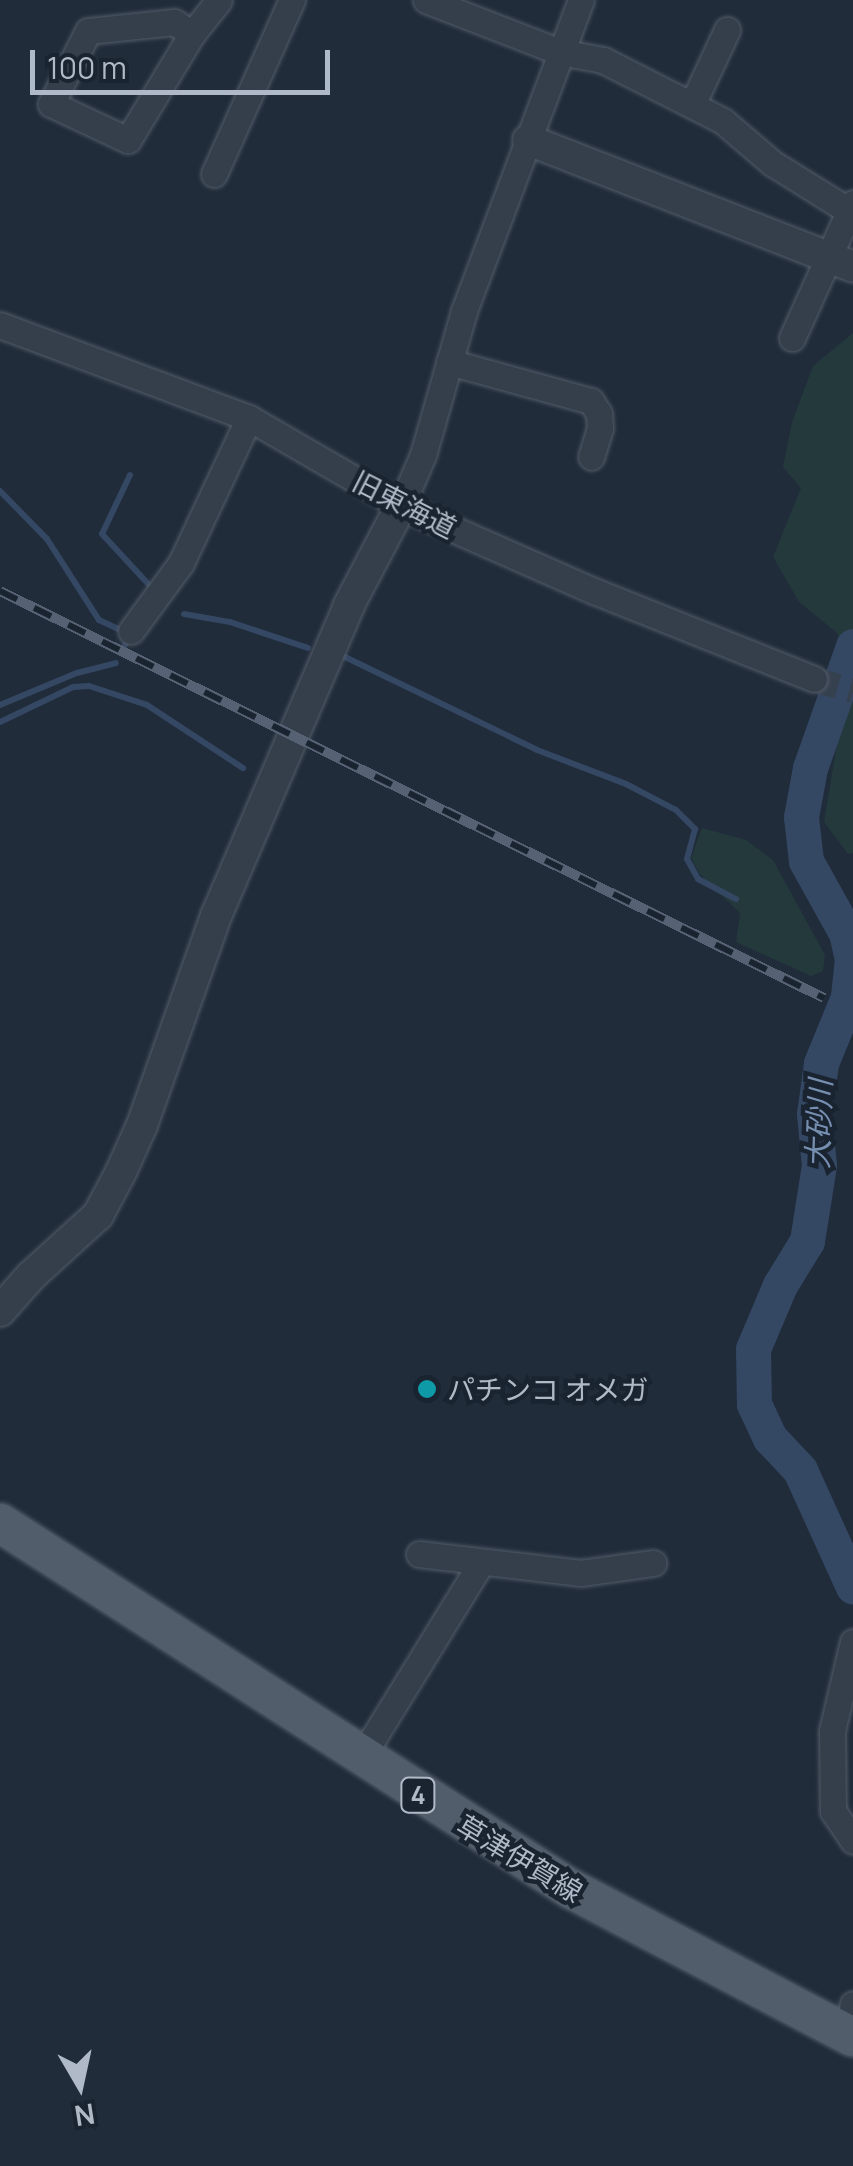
<!DOCTYPE html>
<html>
<head>
<meta charset="utf-8">
<style>
	body { margin:0 }
	#map { position:relative; width:853px; height:2166px; overflow:hidden; background:#212c3b; font-family:Manrope,"Noto Sans JP",sans-serif }
	div>[style] { position:absolute }
	[style*='--x'] { left:calc(var(--x)*1px); top:calc(var(--y)*1px); width:calc(var(--w)*1px); rotate:calc(var(--a)*1deg) }
	.green>* { inset:0; background:#23393c }
	.stream>* { height:6px; margin:-3px; padding:0 3px; transform-origin:3px; border-radius:3px; background:#344763 }
	.river>* { height:35px; margin:-17.5px; padding:0 17.5px; transform-origin:17.5px; border-radius:17.5px; background:#344763 }
	.minor-tunnel>* { height:25px; margin-top:-12.5px; transform-origin:0; background:repeating-linear-gradient(90deg,#364150 0 25px,transparent 0 37px) }
	.roads { filter:drop-shadow(0 0 2px #535c69) drop-shadow(0 0 2px #535c69) }
	.minor>* { height:25px; margin:-12.5px; padding:0 12.5px; transform-origin:12.5px; border-radius:12.5px; background:#353e4b }
	.tertiary>* { height:30px; margin:-15px; padding:0 15px; transform-origin:15px; border-radius:15px; background:#353e4b }
	.primary>* { height:38px; margin:-19px; padding:0 19px; transform-origin:19px; border-radius:19px; background:#525d6c }
	.rail>* { height:10px; margin-top:-5px; transform-origin:0; background:repeating-linear-gradient(90deg,#1a2330 0 19px,#566273 0 38px); box-sizing:border-box; border-block:2px solid #566273 }
	.dots>* { width:28px; height:28px; translate:-50% -50%; box-sizing:border-box; border:5px solid #1a2330; border-radius:50% }
	span { translate:-50% -50%; white-space:nowrap; text-align:center; line-height:1.15; -webkit-text-stroke:9px #1a2330; paint-order:stroke }
	.shield-label span { padding:2px 8px; background:#1a2330; border:2px solid; border-radius:8px; -webkit-text-stroke-width:0 }
	.shield-label { font-size:25px; color:#b0b9c7; font-weight:700 }
	.street-label { font-size:28px; color:#b0b9c7 }
	.poi-label { font-size:28px; color:#b0b9c7 }
	.left { translate:0 -50%; text-align:left }
	.water-label { font-size:30px; color:#768fb1; font-style:italic }
	.north { position:absolute; left:30px; top:2036px; width:100px; height:100px; -webkit-text-stroke:8px #1a2330; paint-order:stroke; rotate:171deg; font-size:28px; font-weight:700; line-height:40px; text-align:center; color:#b0b9c7 }
	.north::after { content:''; display:block; margin:auto; width:35px; height:45px; background:#b0b9c7; clip-path:polygon(50% 0,100% 100%,50% 72%,0 100%) }
	.scale { position:absolute; left:30px; top:50px; width:300px; height:45px; box-sizing:border-box; border:5px solid #b0b9c7; border-top:0; padding-left:12px; font-size:30px; line-height:35px; white-space:nowrap; color:#b0b9c7; -webkit-text-stroke:8px #1a2330; paint-order:stroke }
</style>
</head>
<body>
<div id="map">
	<div class="green">
		<i style="clip-path:polygon(853px 333px,853px 853px,848px 854px,824px 822px,848px 679px,837px 633px,799px 602px,773px 557px,801px 488px,783px 467px,792px 422px,813px 366px)"></i>
		<i style="clip-path:polygon(702px 828px,746px 840px,773px 860px,825px 955px,823px 971px,811px 976px,736px 942px,740px 913px,699px 873px,691px 858px)"></i>
	</div>
	<div class="stream">
		<i style="--x:130;--y:475;--w:65;--a:115.4"></i>
		<i style="--x:102;--y:534;--w:74;--a:47.2"></i>
		<i style="--x:0;--y:491;--w:67;--a:45.6"></i>
		<i style="--x:47;--y:539;--w:96;--a:57.3"></i>
		<i style="--x:99;--y:620;--w:35;--a:25"></i>
		<i style="--x:131;--y:635;--w:12;--a:121"></i>
		<i style="--x:184;--y:614;--w:47;--a:9.9"></i>
		<i style="--x:230;--y:622;--w:82;--a:18.4"></i>
		<i style="--x:345;--y:657;--w:213;--a:25.8"></i>
		<i style="--x:537;--y:750;--w:95;--a:20.9"></i>
		<i style="--x:626;--y:784;--w:56;--a:27.5"></i>
		<i style="--x:676;--y:810;--w:27;--a:45"></i>
		<i style="--x:695;--y:829;--w:31;--a:105"></i>
		<i style="--x:687;--y:859;--w:23;--a:61"></i>
		<i style="--x:698;--y:879;--w:43;--a:27.8"></i>
		<i style="--x:0;--y:705;--w:83;--a:-22.6"></i>
		<i style="--x:77;--y:673;--w:40;--a:-14.4"></i>
		<i style="--x:0;--y:722;--w:81;--a:-25.6"></i>
		<i style="--x:73;--y:687;--w:16;--a:-4"></i>
		<i style="--x:89;--y:686;--w:61;--a:18.1"></i>
		<i style="--x:147;--y:705;--w:115;--a:33.3"></i>
	</div>
	<div class="river">
		<i style="--x:853;--y:646;--w:129;--a:109.4"></i>
		<i style="--x:810;--y:768;--w:50;--a:100.4"></i>
		<i style="--x:801;--y:817;--w:44;--a:83.5"></i>
		<i style="--x:806;--y:861;--w:82;--a:60.9"></i>
		<i style="--x:846;--y:933;--w:26;--a:77"></i>
		<i style="--x:852;--y:958;--w:39;--a:96"></i>
		<i style="--x:848;--y:997;--w:71;--a:112.2"></i>
		<i style="--x:821;--y:1063;--w:51;--a:97.8"></i>
		<i style="--x:814;--y:1114;--w:51;--a:84.4"></i>
		<i style="--x:819;--y:1165;--w:77;--a:99"></i>
		<i style="--x:807;--y:1241;--w:52;--a:121.5"></i>
		<i style="--x:780;--y:1285;--w:69;--a:112.9"></i>
		<i style="--x:753;--y:1349;--w:55;--a:89"></i>
		<i style="--x:754;--y:1404;--w:38;--a:65"></i>
		<i style="--x:770;--y:1438;--w:44;--a:46.8"></i>
		<i style="--x:800;--y:1470;--w:128;--a:65.6"></i>
	</div>
	<div class="minor-tunnel">
		<i style="--x:814;--y:679;--w:41;--a:15.8"></i>
	</div>
	<div class="roads">
		<div class="minor">
			<i style="--x:426;--y:0;--w:144;--a:21.2"></i>
			<i style="--x:560;--y:52;--w:44;--a:10.5"></i>
			<i style="--x:603;--y:60;--w:135;--a:26.9"></i>
			<i style="--x:723;--y:121;--w:65;--a:40.6"></i>
			<i style="--x:772;--y:163;--w:91;--a:31.9"></i>
			<i style="--x:192;--y:34;--w:22;--a:-146"></i>
			<i style="--x:174;--y:22;--w:86;--a:174"></i>
			<i style="--x:88;--y:31;--w:82;--a:116.9"></i>
			<i style="--x:51;--y:104;--w:85;--a:25.1"></i>
			<i style="--x:128;--y:140;--w:124;--a:-58.9"></i>
			<i style="--x:192;--y:34;--w:43;--a:-51.5"></i>
			<i style="--x:692;--y:105;--w:83;--a:-65"></i>
			<i style="--x:214;--y:174;--w:191;--a:-65.9"></i>
			<i style="--x:0;--y:325;--w:266;--a:20.5"></i>
			<i style="--x:249;--y:418;--w:176;--a:30.1"></i>
			<i style="--x:401;--y:506;--w:211;--a:23.8"></i>
			<i style="--x:594;--y:591;--w:237;--a:21.8"></i>
			<i style="--x:792;--y:338;--w:148;--a:-65.7"></i>
			<i style="--x:449;--y:362;--w:147;--a:15.4"></i>
			<i style="--x:591;--y:401;--w:15;--a:58"></i>
			<i style="--x:599;--y:414;--w:14;--a:86"></i>
			<i style="--x:600;--y:428;--w:30;--a:107"></i>
			<i style="--x:401;--y:506;--w:56;--a:-66.7"></i>
			<i style="--x:423;--y:455;--w:150;--a:-74.1"></i>
			<i style="--x:464;--y:311;--w:332;--a:-69.4"></i>
			<i style="--x:131;--y:631;--w:84;--a:-53.7"></i>
			<i style="--x:181;--y:563;--w:160;--a:-64.9"></i>
			<i style="--x:419;--y:1554;--w:163;--a:6.7"></i>
			<i style="--x:581;--y:1573;--w:73;--a:-7.9"></i>
			<i style="--x:853;--y:1642;--w:91;--a:103.3"></i>
			<i style="--x:832;--y:1731;--w:80;--a:89.3"></i>
			<i style="--x:833;--y:1811;--w:36;--a:56"></i>
			<i style="--x:361;--y:1758;--w:229;--a:-58.4"></i>
			<i style="--x:848;--y:2034;--w:30;--a:-81"></i>
		</div>
		<div class="tertiary">
			<i style="--x:528;--y:140;--w:349;--a:21.3"></i>
			<i style="--x:0;--y:1311;--w:47;--a:-48.5"></i>
			<i style="--x:31;--y:1276;--w:91;--a:-42.3"></i>
			<i style="--x:98;--y:1215;--w:49;--a:-61.9"></i>
			<i style="--x:121;--y:1172;--w:51;--a:-65.9"></i>
			<i style="--x:142;--y:1125;--w:222;--a:-70.5"></i>
			<i style="--x:216;--y:916;--w:338;--a:-66.8"></i>
			<i style="--x:349;--y:605;--w:112;--a:-62.3"></i>
		</div>
		<div class="primary">
			<i style="--x:0;--y:1523;--w:678;--a:32.66"></i>
			<i style="--x:571;--y:1889;--w:318;--a:27.7"></i>
		</div>
	</div>
	<div class="rail">
		<i style="--x:0;--y:591;--w:919;--a:26.29"></i>
	</div>
	<div class="dots">
		<i style="left:427px;top:1389px;background:#0f9aa8"></i>
	</div>
	<div class="shield-label">
		<span style="left:418px;top:1795px">4</span>
	</div>
	<div class="street-label">
		<span style="left:405px;top:504px;rotate:27deg">旧東海道</span>
		<span style="left:520px;top:1858px;rotate:31deg">草津伊賀線</span>
	</div>
	<div class="poi-label">
		<span class="left" style="left:447px;top:1389px">パチンコ オメガ</span>
	</div>
	<div class="water-label">
		<span style="left:819px;top:1124px;rotate:-88deg">大砂川</span>
	</div>
	<div class="north">N</div>
	<div class="scale">100 m</div>
</div>
</body>
</html>
